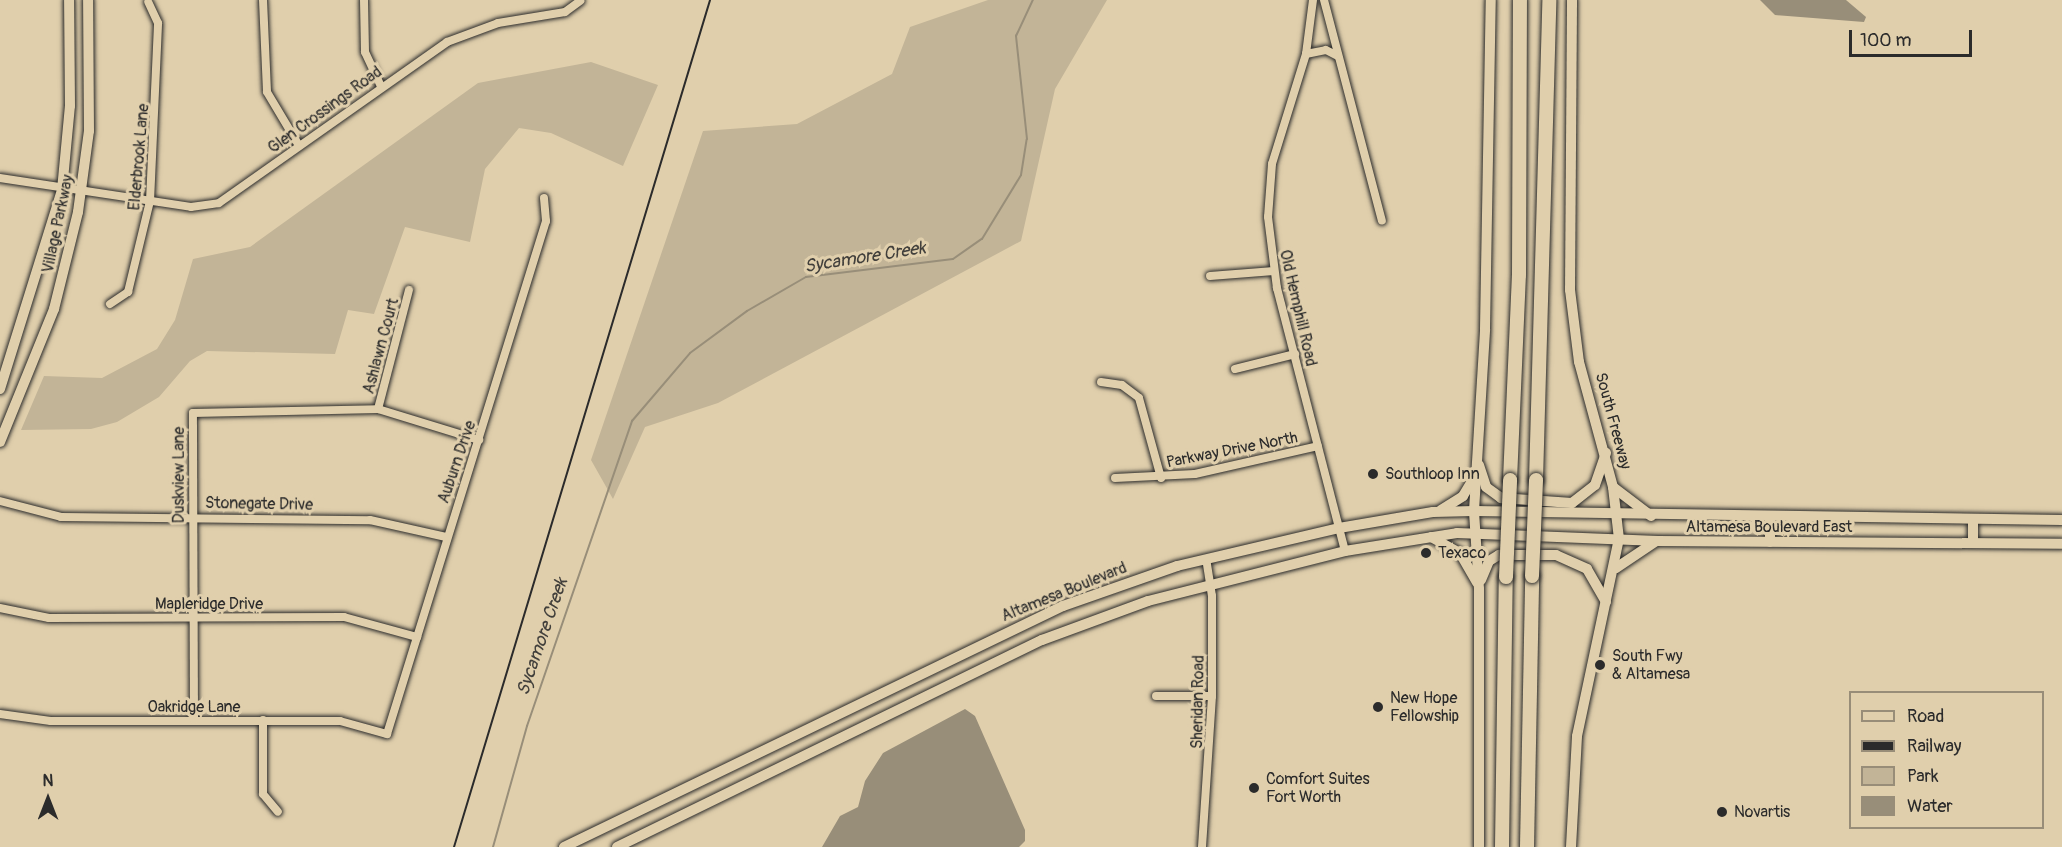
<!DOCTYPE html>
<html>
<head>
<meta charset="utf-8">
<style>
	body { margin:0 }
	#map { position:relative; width:2062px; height:847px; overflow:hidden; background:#e0cfac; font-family:Pangolin,sans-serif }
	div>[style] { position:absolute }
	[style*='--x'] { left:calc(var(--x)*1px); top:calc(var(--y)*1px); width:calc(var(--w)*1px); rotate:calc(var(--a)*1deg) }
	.green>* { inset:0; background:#c2b497 }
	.water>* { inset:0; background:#988e79 }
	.stream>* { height:2px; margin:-1px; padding:0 1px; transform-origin:1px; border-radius:1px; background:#988e79 }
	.roads { filter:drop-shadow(0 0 2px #2b2b2b) drop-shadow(0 0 2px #2b2b2b) }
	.minor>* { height:8px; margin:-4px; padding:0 4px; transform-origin:4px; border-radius:4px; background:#e0cfac }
	.secondary>* { height:10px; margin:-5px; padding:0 5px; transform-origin:5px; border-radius:5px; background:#e0cfac }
	.motorway>* { height:14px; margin:-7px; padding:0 7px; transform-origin:7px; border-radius:7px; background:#e0cfac }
	.rail>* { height:2px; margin:-1px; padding:0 1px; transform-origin:1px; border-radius:1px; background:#2b2b2b }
	.bridges { filter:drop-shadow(0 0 2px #2b2b2b) drop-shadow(0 0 2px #2b2b2b) }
	.motorway-bridge>* { height:14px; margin:-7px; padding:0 7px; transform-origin:7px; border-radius:7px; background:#e0cfac }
	.dots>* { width:16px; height:16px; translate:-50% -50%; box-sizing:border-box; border:3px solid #e0cfac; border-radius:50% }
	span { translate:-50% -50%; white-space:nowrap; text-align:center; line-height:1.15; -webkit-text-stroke:6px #e0cfac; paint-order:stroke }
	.street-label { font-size:16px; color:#2b2b2b }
	.poi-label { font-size:16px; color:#2b2b2b }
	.left { translate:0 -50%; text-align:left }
	.water-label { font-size:18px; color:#413f3b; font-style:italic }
	.legend { position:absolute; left:1849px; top:691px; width:195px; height:138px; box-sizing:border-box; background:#e0cfac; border:2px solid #988d78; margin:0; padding:8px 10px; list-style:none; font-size:18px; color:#2b2b2b }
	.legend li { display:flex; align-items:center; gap:12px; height:30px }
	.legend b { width:30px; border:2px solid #988d78 }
	.north { position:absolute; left:18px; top:769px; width:60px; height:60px; -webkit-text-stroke:4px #e0cfac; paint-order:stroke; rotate:0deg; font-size:16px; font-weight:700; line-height:24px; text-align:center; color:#2b2b2b }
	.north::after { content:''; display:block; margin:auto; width:21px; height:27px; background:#2b2b2b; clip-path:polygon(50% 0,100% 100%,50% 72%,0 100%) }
	.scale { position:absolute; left:1849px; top:30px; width:123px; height:27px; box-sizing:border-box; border:3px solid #2b2b2b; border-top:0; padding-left:8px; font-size:18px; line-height:21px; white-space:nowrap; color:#2b2b2b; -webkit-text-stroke:4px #e0cfac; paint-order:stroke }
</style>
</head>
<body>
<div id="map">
	<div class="green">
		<i style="clip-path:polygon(988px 0,1107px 0,1055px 89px,1021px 241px,718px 403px,645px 427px,613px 499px,591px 460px,703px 131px,797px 124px,892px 74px,910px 27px)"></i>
		<i style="clip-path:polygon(591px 62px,658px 85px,623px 166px,551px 133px,519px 128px,485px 169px,470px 242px,405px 227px,374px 314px,348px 310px,335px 354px,207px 351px,190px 361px,159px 397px,117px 422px,91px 429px,21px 430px,44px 376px,102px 378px,157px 349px,175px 320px,193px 259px,250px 247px,478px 83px)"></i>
	</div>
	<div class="water">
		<i style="clip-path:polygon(1760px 0,1846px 0,1866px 17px,1864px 22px,1775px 15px)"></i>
		<i style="clip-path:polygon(965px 709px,975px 716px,1025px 830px,1025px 841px,1019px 847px,822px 847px,840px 816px,858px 807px,865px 781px,883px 753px)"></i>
	</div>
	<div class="stream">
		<i style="--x:493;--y:847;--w:126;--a:-74.3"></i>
		<i style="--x:527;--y:726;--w:323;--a:-71"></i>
		<i style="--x:632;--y:421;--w:89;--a:-49.5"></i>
		<i style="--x:690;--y:353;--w:71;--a:-36.4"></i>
		<i style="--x:747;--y:311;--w:68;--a:-30"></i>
		<i style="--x:806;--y:277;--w:148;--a:-7"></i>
		<i style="--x:953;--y:259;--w:35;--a:-35"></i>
		<i style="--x:982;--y:239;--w:75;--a:-58.6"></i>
		<i style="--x:1021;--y:175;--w:36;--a:-81"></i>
		<i style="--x:1027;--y:139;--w:104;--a:-96.1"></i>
		<i style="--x:1016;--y:36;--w:40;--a:-65"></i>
	</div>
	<div class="roads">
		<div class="minor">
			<i style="--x:263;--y:0;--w:92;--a:87.5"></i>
			<i style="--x:267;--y:92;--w:61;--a:59.2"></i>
			<i style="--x:364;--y:0;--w:52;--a:88.9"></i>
			<i style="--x:365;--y:52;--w:38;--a:65"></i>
			<i style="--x:1313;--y:0;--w:54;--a:97.4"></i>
			<i style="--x:1306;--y:54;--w:115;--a:107.2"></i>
			<i style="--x:1272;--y:164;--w:53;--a:94.3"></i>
			<i style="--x:1268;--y:217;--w:72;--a:82.8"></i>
			<i style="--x:1277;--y:288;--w:272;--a:75.5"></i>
			<i style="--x:1324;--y:0;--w:228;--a:75.3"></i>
			<i style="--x:1306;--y:54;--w:20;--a:-11"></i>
			<i style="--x:1326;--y:50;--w:13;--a:27"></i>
			<i style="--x:0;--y:178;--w:193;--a:8.6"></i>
			<i style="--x:191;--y:207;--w:28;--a:-8"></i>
			<i style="--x:219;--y:203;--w:279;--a:-35.2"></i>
			<i style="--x:447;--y:42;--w:54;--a:-20.4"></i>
			<i style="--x:498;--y:23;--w:68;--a:-9.3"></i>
			<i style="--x:565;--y:12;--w:19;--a:-36"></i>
			<i style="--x:1210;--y:276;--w:64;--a:-4.5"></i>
			<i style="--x:110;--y:304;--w:22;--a:-34"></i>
			<i style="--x:128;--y:292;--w:94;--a:-76.4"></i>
			<i style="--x:150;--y:201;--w:178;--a:-87.4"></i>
			<i style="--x:158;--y:23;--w:23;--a:-115"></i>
			<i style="--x:1235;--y:369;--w:62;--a:-14"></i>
			<i style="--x:1101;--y:382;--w:21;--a:8"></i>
			<i style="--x:1122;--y:385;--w:21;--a:37"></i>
			<i style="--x:1139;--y:398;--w:83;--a:74.6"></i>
			<i style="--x:378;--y:409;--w:123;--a:-75.4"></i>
			<i style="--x:1115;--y:478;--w:80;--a:-2.9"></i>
			<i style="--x:1195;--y:474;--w:126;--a:-12.8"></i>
			<i style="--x:0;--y:501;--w:63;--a:14.7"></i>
			<i style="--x:61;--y:517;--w:309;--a:0.6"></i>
			<i style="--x:370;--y:520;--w:78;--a:12.6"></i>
			<i style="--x:0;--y:608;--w:50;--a:11.5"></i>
			<i style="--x:49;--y:618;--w:295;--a:-0.2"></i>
			<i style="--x:344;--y:617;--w:76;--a:15.3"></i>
			<i style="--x:1156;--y:696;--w:56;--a:0"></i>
			<i style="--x:0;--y:714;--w:51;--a:7.8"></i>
			<i style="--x:51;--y:721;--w:289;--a:0"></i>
			<i style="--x:340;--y:721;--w:49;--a:15.5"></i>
			<i style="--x:387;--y:734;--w:537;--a:-72.78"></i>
			<i style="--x:546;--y:221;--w:23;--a:-95"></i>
			<i style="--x:194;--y:720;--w:307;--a:-90.2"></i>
			<i style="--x:193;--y:413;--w:185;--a:-1.2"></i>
			<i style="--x:378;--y:409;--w:106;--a:17.1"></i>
			<i style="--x:263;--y:720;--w:74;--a:90"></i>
			<i style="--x:263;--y:794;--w:23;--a:50"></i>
			<i style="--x:1202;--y:847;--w:151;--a:-86.2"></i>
			<i style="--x:1212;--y:696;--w:100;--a:-90"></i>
			<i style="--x:1212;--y:596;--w:37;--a:-99"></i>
		</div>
		<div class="secondary">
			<i style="--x:0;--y:389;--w:208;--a:-72.7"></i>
			<i style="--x:62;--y:190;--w:84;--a:-84.6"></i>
			<i style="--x:70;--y:106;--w:106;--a:-90.5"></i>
			<i style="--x:0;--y:442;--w:144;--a:-67.9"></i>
			<i style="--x:54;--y:309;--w:100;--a:-76.1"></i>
			<i style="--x:78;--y:212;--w:82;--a:-82.3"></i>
			<i style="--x:89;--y:131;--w:131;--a:-90.4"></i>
			<i style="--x:1479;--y:465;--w:23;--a:72"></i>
			<i style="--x:1486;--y:487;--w:19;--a:36"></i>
			<i style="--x:1501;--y:498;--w:71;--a:4"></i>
			<i style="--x:1572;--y:503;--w:29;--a:-38"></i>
			<i style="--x:1595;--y:485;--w:34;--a:-71"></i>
			<i style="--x:1613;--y:487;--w:48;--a:37.3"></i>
			<i style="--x:1441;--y:510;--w:26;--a:-32"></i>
			<i style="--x:1463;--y:496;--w:21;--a:-59"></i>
			<i style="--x:1770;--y:517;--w:25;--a:90"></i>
			<i style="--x:1973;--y:520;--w:23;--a:90"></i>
			<i style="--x:1431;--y:537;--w:33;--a:29"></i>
			<i style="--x:1460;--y:553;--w:34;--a:60"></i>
			<i style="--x:1616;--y:568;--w:47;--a:-33.7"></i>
			<i style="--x:1481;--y:580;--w:21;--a:-67"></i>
			<i style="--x:1489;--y:561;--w:12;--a:-31"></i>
			<i style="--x:1499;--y:555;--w:57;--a:0"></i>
			<i style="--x:1556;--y:555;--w:34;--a:24"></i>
			<i style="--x:1587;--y:569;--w:38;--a:60"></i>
			<i style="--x:564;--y:847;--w:554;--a:-25.78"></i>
			<i style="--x:1063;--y:606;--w:121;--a:-19.3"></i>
			<i style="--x:1177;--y:566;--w:166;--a:-13.2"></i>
			<i style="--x:1339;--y:528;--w:95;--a:-9.7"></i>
			<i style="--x:1433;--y:512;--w:41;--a:-1.4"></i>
			<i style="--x:1474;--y:511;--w:588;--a:0.88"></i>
			<i style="--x:617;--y:847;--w:473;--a:-26"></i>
			<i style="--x:1042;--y:640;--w:113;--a:-20.2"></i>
			<i style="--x:1148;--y:601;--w:203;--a:-14.2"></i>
			<i style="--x:1345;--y:551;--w:113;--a:-9.1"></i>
			<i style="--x:1457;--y:533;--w:201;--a:2.3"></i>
			<i style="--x:1658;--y:541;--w:404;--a:0.4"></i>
			<i style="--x:1479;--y:847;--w:258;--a:-90"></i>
			<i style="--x:1479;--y:589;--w:78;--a:-93.7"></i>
			<i style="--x:1474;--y:511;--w:182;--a:-86.5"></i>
			<i style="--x:1485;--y:329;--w:329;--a:-89"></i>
			<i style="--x:1571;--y:847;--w:111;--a:-86.9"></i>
			<i style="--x:1577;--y:736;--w:201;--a:-78"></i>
			<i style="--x:1619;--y:539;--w:52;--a:-96.6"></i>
			<i style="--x:1613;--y:487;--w:130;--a:-105.2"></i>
			<i style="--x:1579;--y:362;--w:73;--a:-97.1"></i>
			<i style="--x:1570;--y:290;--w:290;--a:-89.6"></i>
		</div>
		<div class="motorway">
			<i style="--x:1510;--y:480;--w:205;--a:-87.5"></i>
			<i style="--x:1519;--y:275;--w:275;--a:-89.8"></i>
			<i style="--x:1536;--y:480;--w:480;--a:-88.4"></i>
			<i style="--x:1502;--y:847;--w:270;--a:-89.2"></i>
			<i style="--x:1527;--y:847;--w:271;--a:-88.9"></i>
		</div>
	</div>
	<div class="rail">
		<i style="--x:454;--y:847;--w:885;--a:-73.18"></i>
	</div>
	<div class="bridges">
		<div class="motorway-bridge">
			<i style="--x:1532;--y:576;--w:96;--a:-87.6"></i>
			<i style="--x:1506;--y:577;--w:97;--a:-87.6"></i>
		</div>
	</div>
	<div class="dots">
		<i style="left:1373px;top:474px;background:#2b2b2b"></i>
		<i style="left:1426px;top:553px;background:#2b2b2b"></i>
		<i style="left:1600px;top:665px;background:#2b2b2b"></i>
		<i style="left:1378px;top:707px;background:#2b2b2b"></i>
		<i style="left:1254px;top:788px;background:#2b2b2b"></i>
		<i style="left:1722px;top:812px;background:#2b2b2b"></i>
	</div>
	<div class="street-label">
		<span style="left:325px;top:110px;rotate:-36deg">Glen Crossings Road</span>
		<span style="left:139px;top:157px;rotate:-85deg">Elderbrook Lane</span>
		<span style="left:58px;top:224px;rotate:-78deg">Village Parkway</span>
		<span style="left:1298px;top:308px;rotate:77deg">Old Hemphill Road</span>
		<span style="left:381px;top:346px;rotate:-75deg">Ashlawn Court</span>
		<span style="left:1613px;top:421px;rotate:75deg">South Freeway</span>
		<span style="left:1232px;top:450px;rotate:-11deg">Parkway Drive North</span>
		<span style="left:457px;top:462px;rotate:-71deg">Auburn Drive</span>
		<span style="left:179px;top:475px;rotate:-90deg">Duskview Lane</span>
		<span style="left:259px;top:504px;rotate:1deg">Stonegate Drive</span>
		<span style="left:1769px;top:527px">Altamesa Boulevard East</span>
		<span style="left:1064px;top:592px;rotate:-22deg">Altamesa Boulevard</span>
		<span style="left:209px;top:604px">Mapleridge Drive</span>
		<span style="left:1198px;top:702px;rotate:-89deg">Sheridan Road</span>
		<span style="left:194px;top:707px">Oakridge Lane</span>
	</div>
	<div class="poi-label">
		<span class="left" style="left:1385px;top:474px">Southloop Inn</span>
		<span class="left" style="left:1438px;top:553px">Texaco</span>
		<span class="left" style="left:1612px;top:665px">South Fwy<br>&amp; Altamesa</span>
		<span class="left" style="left:1390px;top:707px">New Hope<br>Fellowship</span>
		<span class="left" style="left:1266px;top:788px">Comfort Suites<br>Fort Worth</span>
		<span class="left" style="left:1734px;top:812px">Novartis</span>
	</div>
	<div class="water-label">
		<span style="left:865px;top:258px;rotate:-9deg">Sycamore Creek</span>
		<span style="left:543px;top:637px;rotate:-71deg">Sycamore Creek</span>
	</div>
	<ul class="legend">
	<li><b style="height:8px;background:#e0cfac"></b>Road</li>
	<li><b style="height:8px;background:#2b2b2b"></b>Railway</li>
	<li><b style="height:16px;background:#c2b497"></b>Park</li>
	<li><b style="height:16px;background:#988e79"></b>Water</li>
	</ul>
	<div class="north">N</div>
	<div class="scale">100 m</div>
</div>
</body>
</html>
